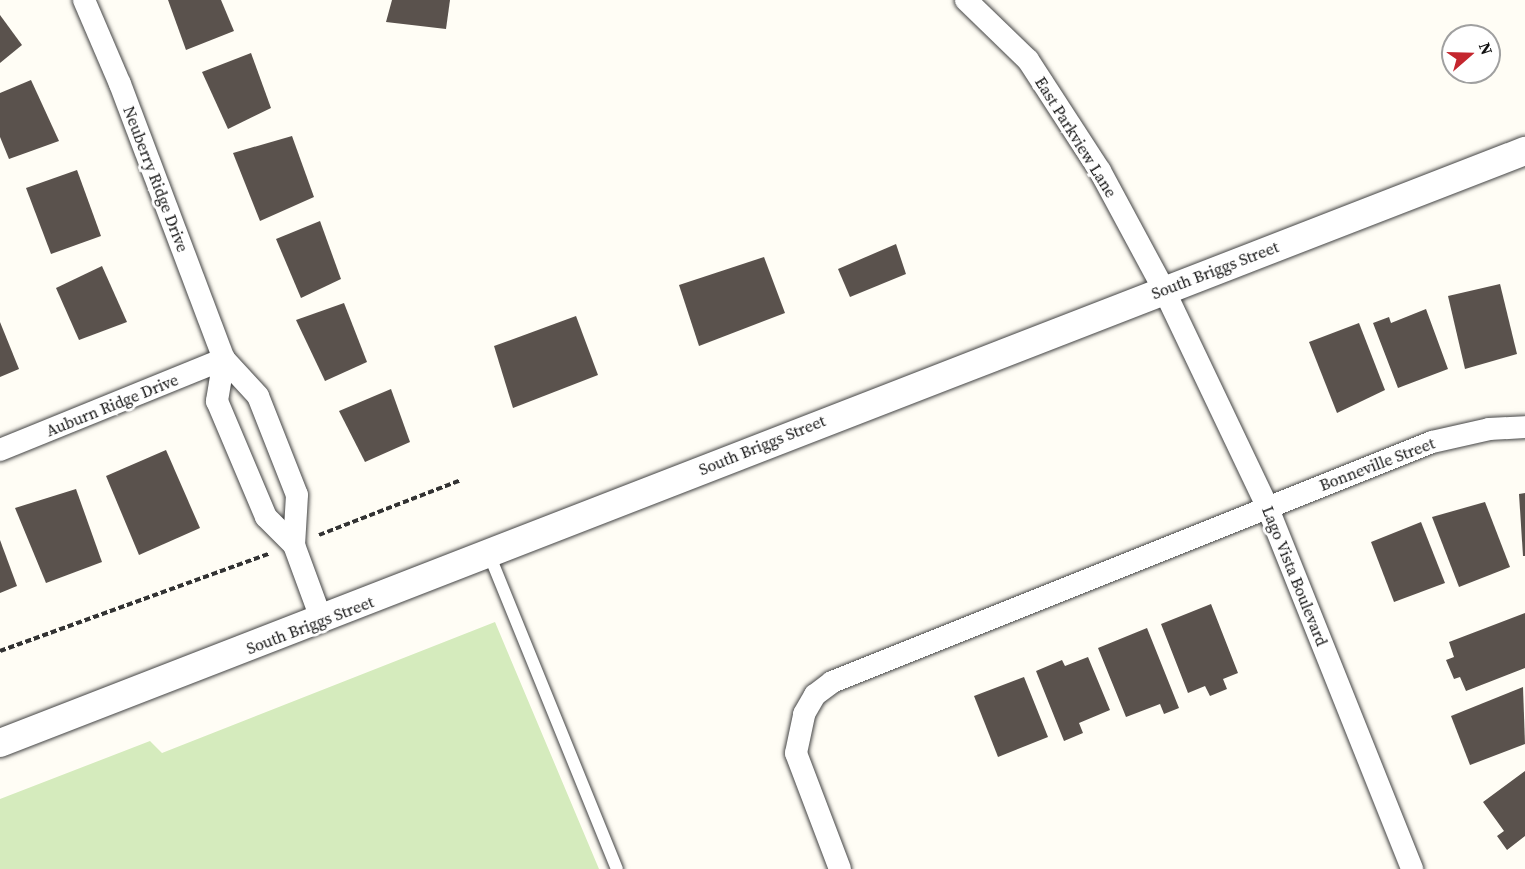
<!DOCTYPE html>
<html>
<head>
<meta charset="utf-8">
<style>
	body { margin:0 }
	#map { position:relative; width:1525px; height:869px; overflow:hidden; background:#fffdf5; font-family:"Source Serif 4",serif }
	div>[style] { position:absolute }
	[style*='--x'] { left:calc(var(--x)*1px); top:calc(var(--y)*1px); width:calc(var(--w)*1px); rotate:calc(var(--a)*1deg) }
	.green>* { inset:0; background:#d5ebbd }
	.building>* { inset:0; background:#5a524d }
	.path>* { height:4px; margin-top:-2px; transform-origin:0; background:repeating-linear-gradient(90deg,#333 0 6px,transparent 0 9px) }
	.roads { filter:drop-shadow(0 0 2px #444) drop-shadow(0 0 2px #444) }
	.service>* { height:12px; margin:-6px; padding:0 6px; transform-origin:6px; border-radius:6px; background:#fff }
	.minor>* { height:22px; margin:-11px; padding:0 11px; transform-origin:11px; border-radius:11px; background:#fff }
	.tertiary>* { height:28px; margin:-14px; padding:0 14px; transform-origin:14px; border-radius:14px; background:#fff }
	span { translate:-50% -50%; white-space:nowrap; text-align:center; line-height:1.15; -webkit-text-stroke:6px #fff; paint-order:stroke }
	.street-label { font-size:16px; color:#111 }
	.north { position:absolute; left:1441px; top:24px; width:60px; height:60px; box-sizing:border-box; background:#fff; border:2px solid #a0a0a0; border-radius:50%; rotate:70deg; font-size:16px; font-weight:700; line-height:24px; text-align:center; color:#111 }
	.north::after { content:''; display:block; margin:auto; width:21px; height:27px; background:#c4262e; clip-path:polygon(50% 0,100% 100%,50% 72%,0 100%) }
</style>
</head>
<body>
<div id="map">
	<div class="green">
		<i style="clip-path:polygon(495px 622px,599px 869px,0 869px,0 799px,150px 741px,162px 753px)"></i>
	</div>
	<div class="building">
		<i style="clip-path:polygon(168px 0,221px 0,234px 31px,186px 50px)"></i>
		<i style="clip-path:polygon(392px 0,450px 0,446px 29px,386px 22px)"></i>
		<i style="clip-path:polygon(0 15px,22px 45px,0 63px)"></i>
		<i style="clip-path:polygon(251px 53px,271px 108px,228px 129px,202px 72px)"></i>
		<i style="clip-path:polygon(31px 80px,59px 141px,9px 159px,0 137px,0 93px)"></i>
		<i style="clip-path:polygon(292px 136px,314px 197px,260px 221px,233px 153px)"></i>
		<i style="clip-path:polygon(77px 170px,101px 236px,51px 254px,26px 188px)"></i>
		<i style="clip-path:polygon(320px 221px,341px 279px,301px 298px,276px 239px)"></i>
		<i style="clip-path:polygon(896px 244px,906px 274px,850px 297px,838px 269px)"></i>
		<i style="clip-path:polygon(764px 257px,785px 313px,699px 346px,679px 285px)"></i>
		<i style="clip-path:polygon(102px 266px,127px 322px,79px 340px,56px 288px)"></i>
		<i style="clip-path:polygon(1500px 284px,1517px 354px,1465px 369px,1448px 296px)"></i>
		<i style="clip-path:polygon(344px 303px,367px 362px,325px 381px,296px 320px)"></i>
		<i style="clip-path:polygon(1426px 309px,1448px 369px,1398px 388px,1373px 323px,1389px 317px,1391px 323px)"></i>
		<i style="clip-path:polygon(576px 316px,598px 375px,513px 408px,494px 346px)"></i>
		<i style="clip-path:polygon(0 322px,19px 369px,0 377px)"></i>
		<i style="clip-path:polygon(1359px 323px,1385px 390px,1337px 413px,1309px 342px)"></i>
		<i style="clip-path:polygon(391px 389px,410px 442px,365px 462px,339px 411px)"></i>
		<i style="clip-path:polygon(166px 450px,200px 528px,139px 555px,106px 476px)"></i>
		<i style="clip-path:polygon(76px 489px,102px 562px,46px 583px,15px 508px)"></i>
		<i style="clip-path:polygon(1525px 493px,1525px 556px,1523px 556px,1519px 494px)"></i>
		<i style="clip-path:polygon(1485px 502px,1510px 567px,1459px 587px,1432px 517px)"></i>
		<i style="clip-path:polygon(1421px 522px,1445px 583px,1394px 602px,1371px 542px)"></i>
		<i style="clip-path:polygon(0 540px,17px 586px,0 593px)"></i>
		<i style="clip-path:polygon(1211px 604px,1238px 673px,1223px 679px,1227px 689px,1210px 696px,1205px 686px,1188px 693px,1161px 624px)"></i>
		<i style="clip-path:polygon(1525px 613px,1525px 668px,1466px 691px,1460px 677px,1454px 679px,1446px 660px,1454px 657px,1449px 642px)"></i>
		<i style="clip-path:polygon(1147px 628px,1179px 708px,1164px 714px,1160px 704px,1126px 717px,1098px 648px)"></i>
		<i style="clip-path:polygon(1088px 657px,1110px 710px,1079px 723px,1083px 733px,1064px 741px,1036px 671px,1062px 660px,1065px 666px)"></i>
		<i style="clip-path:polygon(1024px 677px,1048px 737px,998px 757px,974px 696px)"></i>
		<i style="clip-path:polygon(1523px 687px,1525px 744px,1470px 765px,1451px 716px)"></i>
		<i style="clip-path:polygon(1525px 771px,1525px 836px,1507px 850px,1497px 836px,1504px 831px,1483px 802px)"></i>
	</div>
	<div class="path">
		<i style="--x:319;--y:535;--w:152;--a:-21.2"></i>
		<i style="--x:0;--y:651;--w:287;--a:-19.9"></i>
	</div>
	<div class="roads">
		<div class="service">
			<i style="--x:489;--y:554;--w:340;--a:67.9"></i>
		</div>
		<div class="minor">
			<i style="--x:84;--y:0;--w:91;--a:66.8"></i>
			<i style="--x:120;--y:84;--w:294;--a:69.3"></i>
			<i style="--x:224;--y:359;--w:50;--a:47.4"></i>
			<i style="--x:258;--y:396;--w:106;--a:68.5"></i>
			<i style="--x:297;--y:495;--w:50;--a:93.4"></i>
			<i style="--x:294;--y:545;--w:81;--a:69.8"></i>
			<i style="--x:966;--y:0;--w:86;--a:44.1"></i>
			<i style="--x:1028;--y:60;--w:132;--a:57"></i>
			<i style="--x:1100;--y:171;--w:135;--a:61.7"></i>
			<i style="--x:1164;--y:290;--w:239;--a:64.5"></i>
			<i style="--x:1267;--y:506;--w:391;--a:68.2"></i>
			<i style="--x:224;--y:359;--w:43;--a:99.5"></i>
			<i style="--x:217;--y:401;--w:126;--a:67.1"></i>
			<i style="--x:266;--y:517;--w:40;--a:45"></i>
			<i style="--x:0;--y:450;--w:242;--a:-22.1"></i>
			<i style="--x:840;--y:869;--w:124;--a:-110.8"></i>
			<i style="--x:796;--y:753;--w:40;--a:-78"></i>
			<i style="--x:804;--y:714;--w:22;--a:-60"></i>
			<i style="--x:815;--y:695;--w:21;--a:-37"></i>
			<i style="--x:832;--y:682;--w:646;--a:-21.8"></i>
			<i style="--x:1432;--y:442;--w:58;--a:-12.8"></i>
			<i style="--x:1489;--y:429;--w:36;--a:-3"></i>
		</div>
		<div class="tertiary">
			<i style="--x:0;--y:743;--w:1636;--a:-21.22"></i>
		</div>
	</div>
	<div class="street-label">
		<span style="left:1076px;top:137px;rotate:58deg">East Parkview Lane</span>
		<span style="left:156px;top:179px;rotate:69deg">Neuberry Ridge Drive</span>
		<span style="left:1215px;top:270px;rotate:-21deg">South Briggs Street</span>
		<span style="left:112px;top:405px;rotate:-22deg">Auburn Ridge Drive</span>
		<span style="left:762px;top:445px;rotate:-22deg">South Briggs Street</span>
		<span style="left:1377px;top:464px;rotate:-21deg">Bonneville Street</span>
		<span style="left:1295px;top:576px;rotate:68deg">Lago Vista Boulevard</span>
		<span style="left:310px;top:625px;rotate:-21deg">South Briggs Street</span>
	</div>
	<div class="north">N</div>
</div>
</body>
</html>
